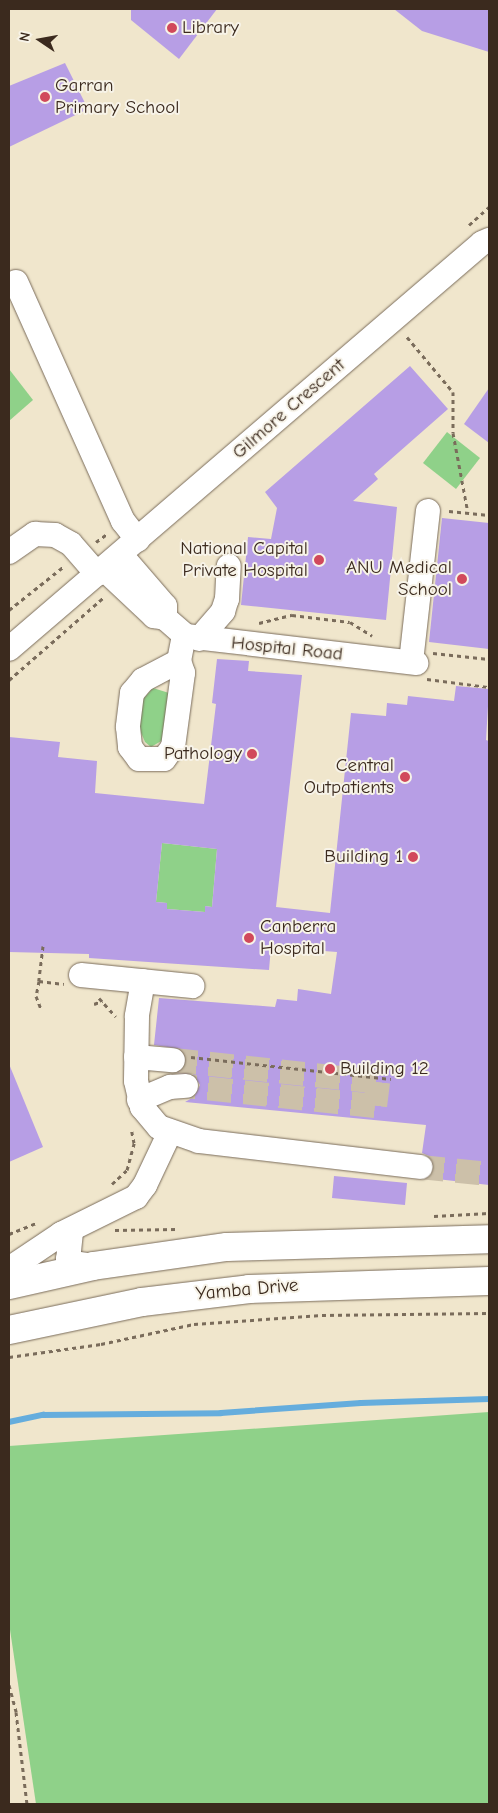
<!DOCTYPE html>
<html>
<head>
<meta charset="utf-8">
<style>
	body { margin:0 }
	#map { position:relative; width:498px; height:1813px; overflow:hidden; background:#f0e6cc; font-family:"Comic Neue",sans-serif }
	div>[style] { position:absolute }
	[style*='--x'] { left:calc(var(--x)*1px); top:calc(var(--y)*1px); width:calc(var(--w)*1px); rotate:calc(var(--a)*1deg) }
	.green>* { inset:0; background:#8fd189 }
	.stream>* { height:5.5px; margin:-2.75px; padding:0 2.75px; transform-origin:2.75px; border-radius:2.75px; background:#65addd }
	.building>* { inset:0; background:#b79ee5 }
	.minor-tunnel>* { height:24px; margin-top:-12px; transform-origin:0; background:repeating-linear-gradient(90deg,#ccc0a9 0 24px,transparent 0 36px) }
	.path>* { height:3px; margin-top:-1.5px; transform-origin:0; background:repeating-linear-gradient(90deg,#7a6c5b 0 4px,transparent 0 8px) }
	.roads { filter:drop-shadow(0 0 1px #7a6c5b) drop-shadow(0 0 1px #7a6c5b) }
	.minor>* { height:24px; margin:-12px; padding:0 12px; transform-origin:12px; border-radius:12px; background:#fff }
	.major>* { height:28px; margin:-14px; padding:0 14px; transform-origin:14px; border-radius:14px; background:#fff }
	.dots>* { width:14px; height:14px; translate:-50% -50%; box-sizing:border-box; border:2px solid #f7f3e8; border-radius:50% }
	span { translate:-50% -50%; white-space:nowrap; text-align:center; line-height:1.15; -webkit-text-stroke:4px #f7f3e8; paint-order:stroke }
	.poi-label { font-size:19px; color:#3b2a1e }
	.left { translate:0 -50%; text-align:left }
	.right { translate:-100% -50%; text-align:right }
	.street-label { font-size:19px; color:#3b2a1e }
	.frame { position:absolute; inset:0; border:10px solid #3b2a1e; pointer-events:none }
	.north { position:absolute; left:15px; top:15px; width:50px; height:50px; -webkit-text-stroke:4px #f7f3e8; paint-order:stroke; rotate:282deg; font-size:14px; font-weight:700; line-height:20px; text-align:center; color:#3b2a1e }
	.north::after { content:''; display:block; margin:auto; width:18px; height:22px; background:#3b2a1e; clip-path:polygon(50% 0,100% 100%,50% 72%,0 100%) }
</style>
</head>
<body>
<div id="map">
	<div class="green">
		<i style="clip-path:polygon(9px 369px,33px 400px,9px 421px)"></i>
		<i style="clip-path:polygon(447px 432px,480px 458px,456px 489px,423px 463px)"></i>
		<i style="clip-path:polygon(153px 688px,169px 693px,163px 740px,151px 747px,145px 742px,139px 728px,143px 699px)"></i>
		<i style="clip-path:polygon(162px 843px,217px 849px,212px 907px,205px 906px,205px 912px,167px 909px,167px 903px,156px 902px)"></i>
		<i style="clip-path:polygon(489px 1412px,489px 1804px,36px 1804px,9px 1623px,9px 1446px)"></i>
	</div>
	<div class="stream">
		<i style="--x:9;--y:1422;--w:35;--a:-12"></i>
		<i style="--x:43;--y:1415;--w:178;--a:-0.6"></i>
		<i style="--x:221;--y:1413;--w:140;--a:-4.1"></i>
		<i style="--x:361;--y:1403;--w:128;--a:-1.8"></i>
	</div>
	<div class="building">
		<i style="clip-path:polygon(131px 9px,217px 9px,179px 59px,131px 20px)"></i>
		<i style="clip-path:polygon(394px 9px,489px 9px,489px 52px,422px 31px)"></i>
		<i style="clip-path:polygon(65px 63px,88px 109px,9px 147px,9px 86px)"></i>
		<i style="clip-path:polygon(410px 366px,448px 409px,374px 474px,378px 479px,353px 501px,397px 507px,386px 620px,241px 605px,248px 537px,271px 539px,277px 508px,265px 492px)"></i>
		<i style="clip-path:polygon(489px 388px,489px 443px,464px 424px)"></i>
		<i style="clip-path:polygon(442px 518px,489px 523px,489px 649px,429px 642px)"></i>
		<i style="clip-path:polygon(evenodd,217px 659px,249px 661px,248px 671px,302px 675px,276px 907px,330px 913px,351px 713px,386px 716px,387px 703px,407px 705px,408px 696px,454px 701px,456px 686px,489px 689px,486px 740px,489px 741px,489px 1185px,428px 1178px,434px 1168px,429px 1156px,422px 1153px,426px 1125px,185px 1102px,194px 1097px,200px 1085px,193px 1074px,177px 1073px,187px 1062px,181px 1049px,154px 1045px,159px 998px,275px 1007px,277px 999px,297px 1001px,298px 989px,331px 994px,337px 952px,271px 947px,269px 970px,89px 958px,89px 954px,9px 952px,9px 737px,60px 742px,58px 757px,97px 761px,95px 793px,204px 804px,216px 704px,212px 703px,217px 659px,162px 843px,217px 849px,212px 907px,205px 906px,205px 912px,167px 909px,167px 903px,156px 902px,162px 843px)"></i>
		<i style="clip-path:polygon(9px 1064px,43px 1147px,9px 1162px)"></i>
		<i style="clip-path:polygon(334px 1176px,407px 1183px,405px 1205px,332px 1198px)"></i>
	</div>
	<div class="minor-tunnel">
		<i style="--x:173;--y:1060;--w:206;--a:6.1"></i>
		<i style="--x:378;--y:1082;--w:24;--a:97"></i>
		<i style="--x:375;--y:1106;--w:190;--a:-174"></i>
		<i style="--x:420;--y:1167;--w:69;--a:5.8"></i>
	</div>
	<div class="path">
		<i style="--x:469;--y:225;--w:27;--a:-42"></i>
		<i style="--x:407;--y:337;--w:72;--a:50.1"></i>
		<i style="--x:453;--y:392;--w:41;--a:90"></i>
		<i style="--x:453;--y:433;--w:81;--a:79.4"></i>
		<i style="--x:449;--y:511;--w:40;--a:5.7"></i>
		<i style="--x:96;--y:542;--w:14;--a:-36"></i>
		<i style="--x:9;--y:610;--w:69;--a:-38.5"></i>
		<i style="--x:259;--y:623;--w:34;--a:-14"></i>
		<i style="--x:292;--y:615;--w:58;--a:6.9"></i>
		<i style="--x:350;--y:622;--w:26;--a:32"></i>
		<i style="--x:433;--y:653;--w:56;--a:6.1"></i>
		<i style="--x:427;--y:679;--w:63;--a:7.4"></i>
		<i style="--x:9;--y:680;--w:126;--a:-41.1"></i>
		<i style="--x:43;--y:946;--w:35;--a:97"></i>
		<i style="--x:39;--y:981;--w:25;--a:7"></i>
		<i style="--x:39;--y:981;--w:15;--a:101"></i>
		<i style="--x:36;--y:996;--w:14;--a:69"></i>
		<i style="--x:99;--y:998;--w:25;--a:48"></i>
		<i style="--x:94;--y:1004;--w:9;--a:-21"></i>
		<i style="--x:191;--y:1057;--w:201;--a:6.3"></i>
		<i style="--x:112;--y:1184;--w:21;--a:-43"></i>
		<i style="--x:127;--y:1170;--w:28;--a:-75"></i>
		<i style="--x:134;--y:1143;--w:15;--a:-101"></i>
		<i style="--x:434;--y:1216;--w:55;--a:-3.1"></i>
		<i style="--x:115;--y:1230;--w:61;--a:-0.9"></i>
		<i style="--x:9;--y:1234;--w:31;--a:-22"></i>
		<i style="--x:9;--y:1357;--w:93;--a:-8"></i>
		<i style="--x:101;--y:1344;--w:95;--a:-12.1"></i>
		<i style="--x:194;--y:1324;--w:128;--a:-4"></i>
		<i style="--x:322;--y:1315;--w:167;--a:-0.7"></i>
		<i style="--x:9;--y:1685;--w:28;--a:75"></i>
		<i style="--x:16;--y:1712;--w:93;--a:83.2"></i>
	</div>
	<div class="roads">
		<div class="minor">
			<i style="--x:16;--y:282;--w:262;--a:65.9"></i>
			<i style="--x:123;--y:521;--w:24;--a:52"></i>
			<i style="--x:9;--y:552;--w:32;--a:-35"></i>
			<i style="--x:35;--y:534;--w:20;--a:3"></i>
			<i style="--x:55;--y:535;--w:18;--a:29"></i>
			<i style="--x:71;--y:544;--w:40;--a:49"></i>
			<i style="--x:121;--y:555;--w:67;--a:49.2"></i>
			<i style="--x:165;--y:606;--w:12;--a:90"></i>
			<i style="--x:104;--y:569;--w:69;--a:43.2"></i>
			<i style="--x:154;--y:616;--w:11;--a:10"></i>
			<i style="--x:165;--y:618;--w:28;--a:41"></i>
			<i style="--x:186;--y:636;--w:232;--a:6.7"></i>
			<i style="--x:199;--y:639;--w:37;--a:-49"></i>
			<i style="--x:223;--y:611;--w:13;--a:-72"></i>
			<i style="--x:227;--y:599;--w:33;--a:-87"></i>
			<i style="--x:9;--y:649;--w:623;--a:-40.64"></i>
			<i style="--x:482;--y:243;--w:8;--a:-23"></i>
			<i style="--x:179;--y:661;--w:41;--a:152.2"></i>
			<i style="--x:143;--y:680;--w:17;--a:130"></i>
			<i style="--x:132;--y:693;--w:34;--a:97"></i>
			<i style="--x:128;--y:727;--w:20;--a:84"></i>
			<i style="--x:130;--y:747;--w:15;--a:53"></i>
			<i style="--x:139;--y:759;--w:25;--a:0"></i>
			<i style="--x:164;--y:759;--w:15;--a:-53"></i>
			<i style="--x:173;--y:747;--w:75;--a:-82.3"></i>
			<i style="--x:183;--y:673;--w:13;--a:-108"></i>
			<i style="--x:179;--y:661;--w:26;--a:-79"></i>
			<i style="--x:411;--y:662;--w:152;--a:-83.6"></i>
			<i style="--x:81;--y:975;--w:112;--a:5.7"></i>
			<i style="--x:143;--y:981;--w:36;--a:100"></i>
			<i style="--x:137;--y:1016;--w:65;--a:90.9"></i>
			<i style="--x:136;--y:1081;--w:27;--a:77"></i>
			<i style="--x:142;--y:1107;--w:26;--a:50"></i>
			<i style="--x:159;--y:1127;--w:42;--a:19.3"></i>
			<i style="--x:199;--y:1141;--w:223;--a:6.7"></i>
			<i style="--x:136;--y:1057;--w:37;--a:5"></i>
			<i style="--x:139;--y:1100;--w:34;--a:-23"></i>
			<i style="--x:170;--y:1087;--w:16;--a:-4"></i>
			<i style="--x:71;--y:1232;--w:27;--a:96"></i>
			<i style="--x:68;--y:1259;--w:7;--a:34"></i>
			<i style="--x:74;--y:1263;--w:19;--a:9"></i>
			<i style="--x:9;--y:1269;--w:63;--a:-33.9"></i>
			<i style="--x:61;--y:1234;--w:84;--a:-26.3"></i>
			<i style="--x:136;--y:1197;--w:15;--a:-53"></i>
			<i style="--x:145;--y:1185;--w:59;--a:-64.7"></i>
		</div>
		<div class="major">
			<i style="--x:9;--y:1285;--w:86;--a:-12.7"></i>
			<i style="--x:93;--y:1266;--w:135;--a:-8.1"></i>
			<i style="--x:227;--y:1247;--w:262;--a:-1.7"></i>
			<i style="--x:9;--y:1330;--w:136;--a:-11.9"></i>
			<i style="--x:142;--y:1302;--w:108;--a:-6.9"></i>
			<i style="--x:249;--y:1289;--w:240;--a:-1.9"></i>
		</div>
	</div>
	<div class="dots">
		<i style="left:172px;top:28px;background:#d1495b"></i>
		<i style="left:45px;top:97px;background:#d1495b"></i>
		<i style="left:319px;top:560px;background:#d1495b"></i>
		<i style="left:462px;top:579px;background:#d1495b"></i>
		<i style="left:252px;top:754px;background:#d1495b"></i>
		<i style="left:405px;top:777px;background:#d1495b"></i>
		<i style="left:413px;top:857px;background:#d1495b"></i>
		<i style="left:249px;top:938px;background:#d1495b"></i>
		<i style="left:330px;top:1069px;background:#d1495b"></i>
	</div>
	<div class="poi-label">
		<span class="left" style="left:182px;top:28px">Library</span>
		<span class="left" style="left:55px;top:97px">Garran<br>Primary School</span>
		<span class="right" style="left:308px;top:560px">National Capital<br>Private Hospital</span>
		<span class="right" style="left:452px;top:579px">ANU Medical<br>School</span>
		<span class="right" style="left:242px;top:754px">Pathology</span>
		<span class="right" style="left:394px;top:777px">Central<br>Outpatients</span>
		<span class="right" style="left:403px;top:857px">Building 1</span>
		<span class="left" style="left:260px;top:938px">Canberra<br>Hospital</span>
		<span class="left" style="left:340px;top:1069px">Building 12</span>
	</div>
	<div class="street-label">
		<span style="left:289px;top:409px;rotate:-41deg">Gilmore Crescent</span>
		<span style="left:287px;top:649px;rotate:6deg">Hospital Road</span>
		<span style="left:247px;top:1290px;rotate:-5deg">Yamba Drive</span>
	</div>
	<div class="frame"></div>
	<div class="north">N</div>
</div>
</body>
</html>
